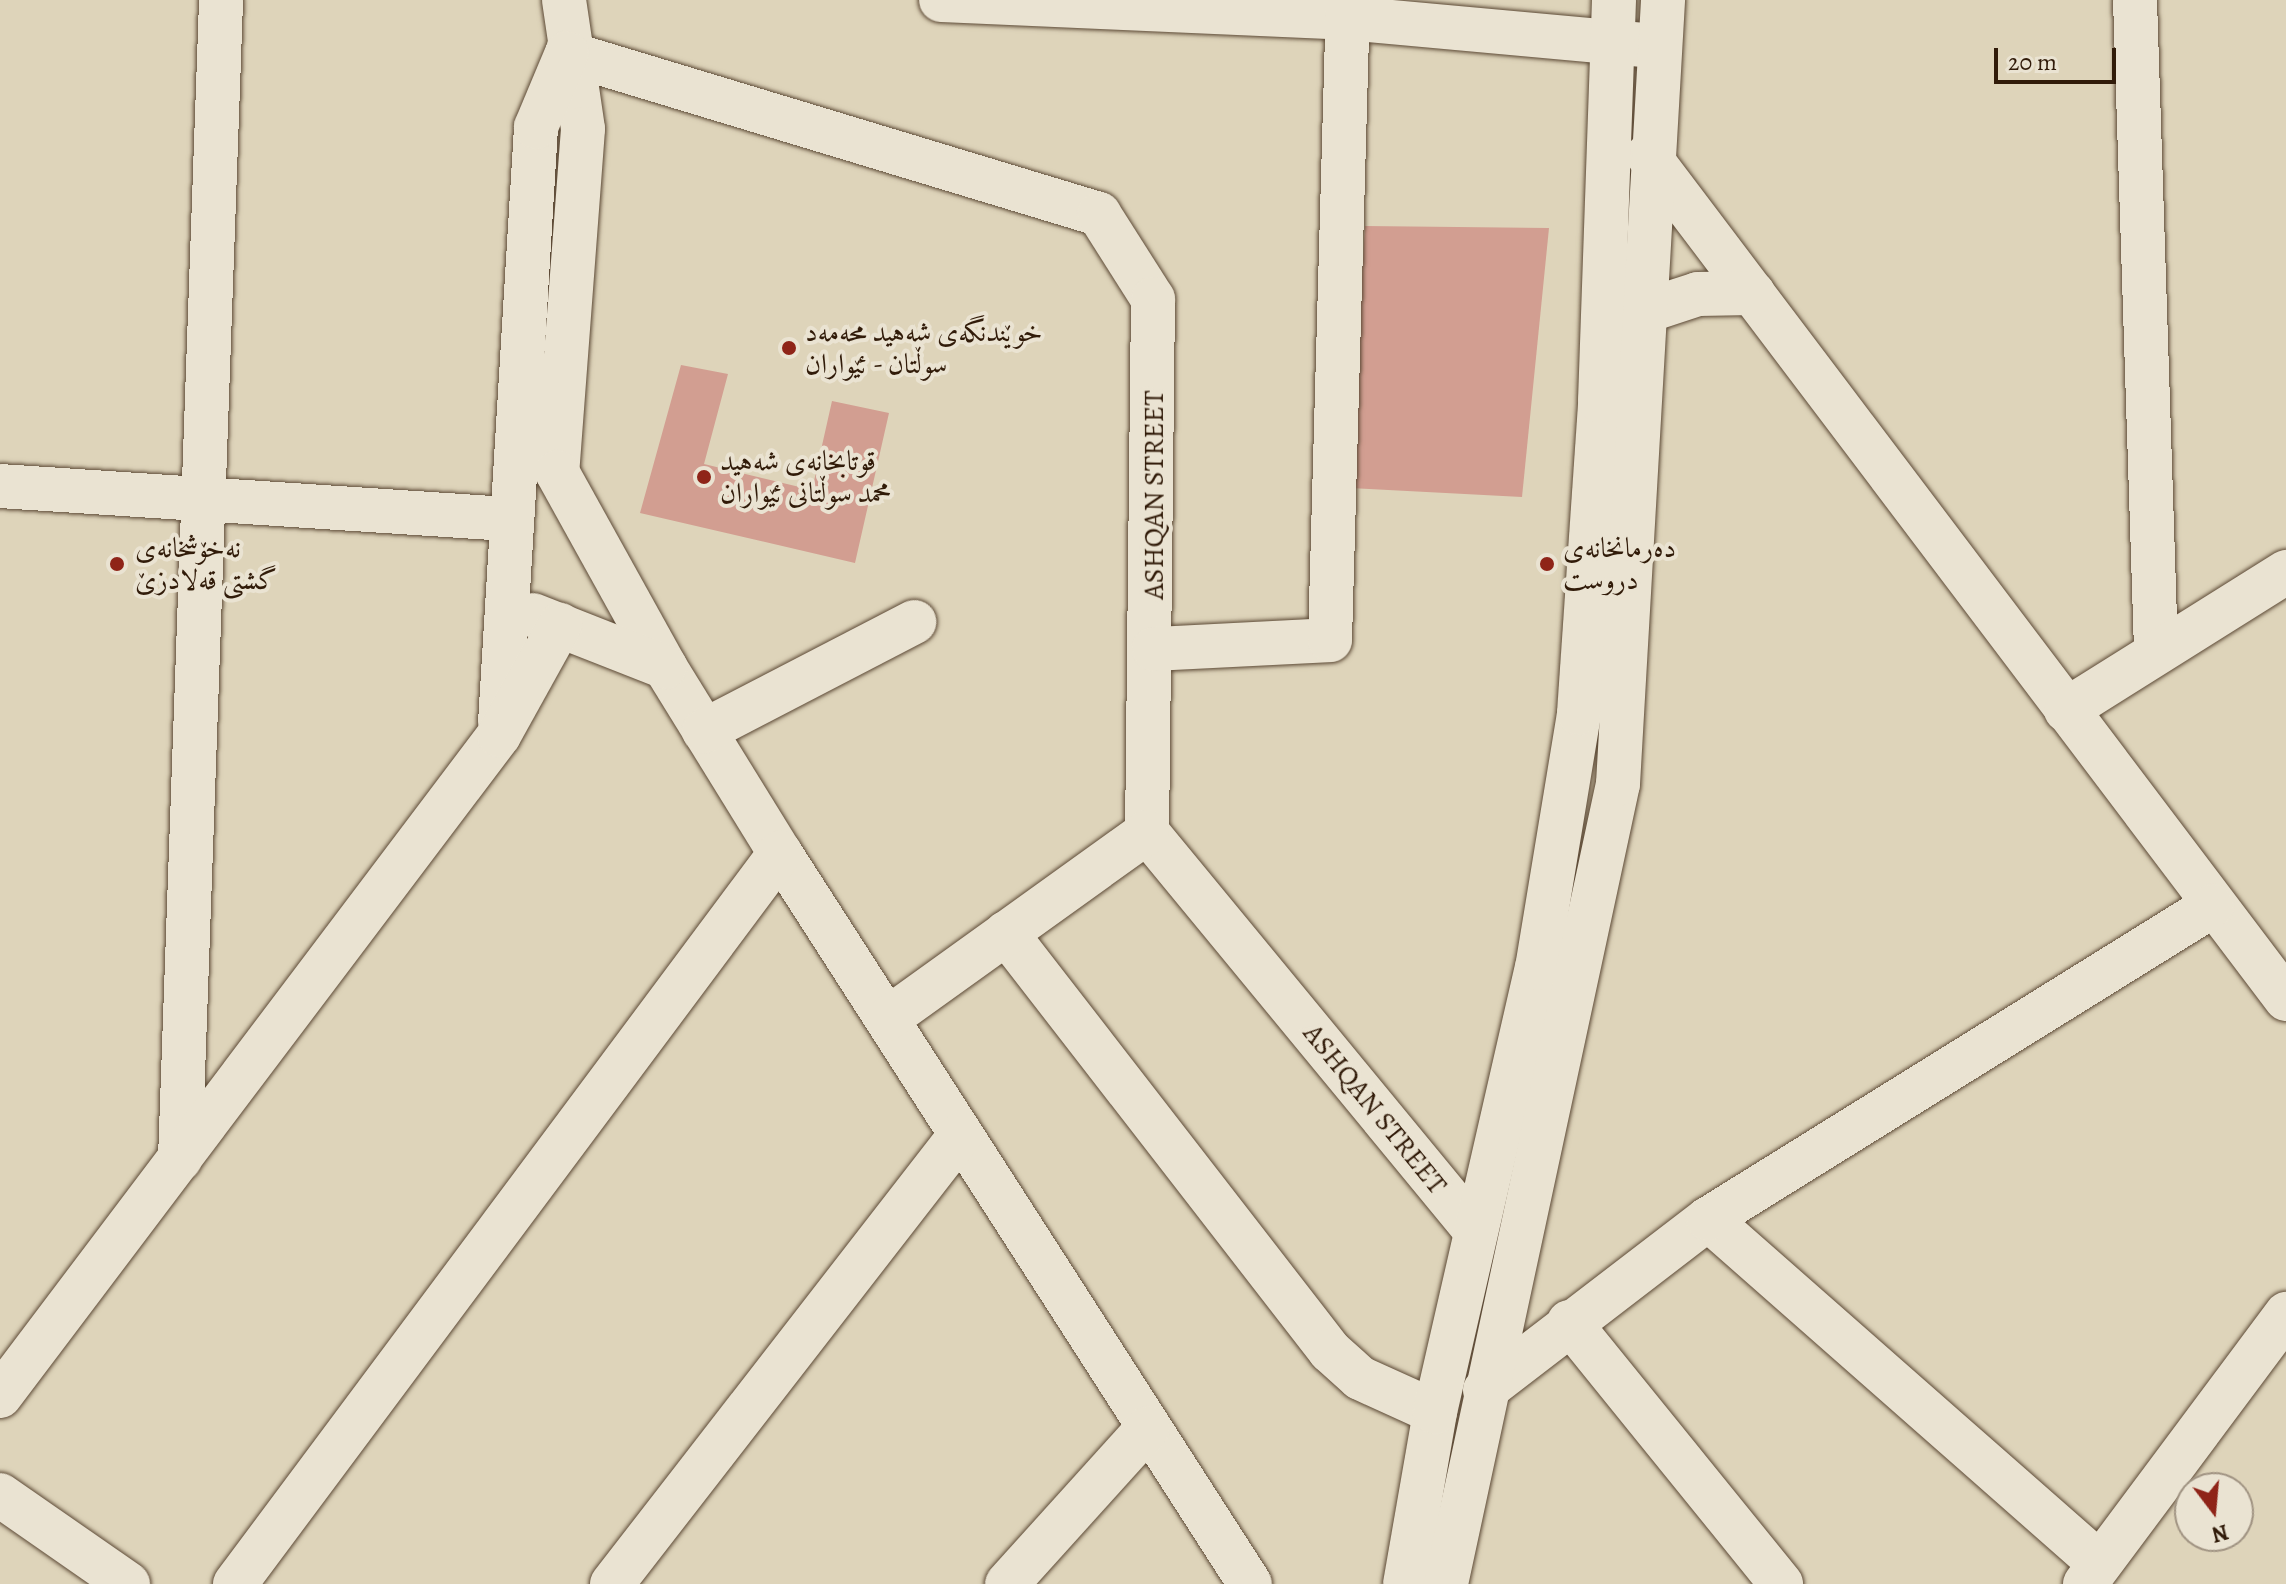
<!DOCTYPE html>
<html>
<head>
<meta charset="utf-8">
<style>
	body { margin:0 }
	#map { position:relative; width:2286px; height:1584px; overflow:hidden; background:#ded4ba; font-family:Alegreya,Amiri,serif }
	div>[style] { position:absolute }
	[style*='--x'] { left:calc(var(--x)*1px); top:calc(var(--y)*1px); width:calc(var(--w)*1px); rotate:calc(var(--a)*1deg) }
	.building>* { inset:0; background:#d29e91 }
	.roads { filter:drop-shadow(0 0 2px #5c4935) drop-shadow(0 0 2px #5c4935) }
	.minor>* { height:44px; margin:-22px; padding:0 22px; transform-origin:22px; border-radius:22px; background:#eae3d2 }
	.dots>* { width:22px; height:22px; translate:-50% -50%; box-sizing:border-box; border:4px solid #eae3d2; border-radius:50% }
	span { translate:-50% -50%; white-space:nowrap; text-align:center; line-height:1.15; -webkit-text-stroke:8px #eae3d2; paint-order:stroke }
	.poi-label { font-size:28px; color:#311b09 }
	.left { translate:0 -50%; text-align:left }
	.street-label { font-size:28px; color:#311b09 }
	.north { position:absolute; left:2174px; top:1472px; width:80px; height:80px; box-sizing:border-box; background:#eae3d2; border:2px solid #a09382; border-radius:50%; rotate:164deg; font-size:22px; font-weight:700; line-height:32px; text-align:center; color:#311b09 }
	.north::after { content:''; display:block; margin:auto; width:28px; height:36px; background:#8f2418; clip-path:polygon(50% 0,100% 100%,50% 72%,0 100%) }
	.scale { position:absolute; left:1994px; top:48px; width:122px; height:36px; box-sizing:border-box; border:4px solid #311b09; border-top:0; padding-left:10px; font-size:24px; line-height:28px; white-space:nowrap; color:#311b09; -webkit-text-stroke:6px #eae3d2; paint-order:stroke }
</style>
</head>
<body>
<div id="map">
	<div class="building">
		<i style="clip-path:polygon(1365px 226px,1549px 228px,1522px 497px,1350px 488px)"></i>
		<i style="clip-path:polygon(681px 365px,728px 374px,704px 464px,812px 490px,832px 401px,889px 413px,855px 563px,640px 513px)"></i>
	</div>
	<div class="roads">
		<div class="minor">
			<i style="--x:564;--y:0;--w:130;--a:81.6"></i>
			<i style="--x:583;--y:129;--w:344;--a:94.3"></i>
			<i style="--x:557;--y:472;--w:223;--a:61"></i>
			<i style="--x:665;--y:667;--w:219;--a:58.3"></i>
			<i style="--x:780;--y:853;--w:869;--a:57.26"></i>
			<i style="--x:941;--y:0;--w:406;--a:2.5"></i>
			<i style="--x:1347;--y:18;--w:295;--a:5.2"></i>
			<i style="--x:2135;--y:0;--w:649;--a:88.15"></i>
			<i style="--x:567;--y:53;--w:556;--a:16.84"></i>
			<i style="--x:1099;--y:214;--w:101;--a:57.6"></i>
			<i style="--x:1153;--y:299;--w:533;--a:90.64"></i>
			<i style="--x:1147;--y:832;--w:516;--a:50.51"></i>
			<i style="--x:1648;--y:155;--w:1058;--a:52.91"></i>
			<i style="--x:1646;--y:311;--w:55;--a:-18.1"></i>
			<i style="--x:1698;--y:294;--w:55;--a:-1"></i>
			<i style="--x:0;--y:486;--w:508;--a:3.72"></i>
			<i style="--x:533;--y:615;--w:142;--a:21.5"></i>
			<i style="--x:1154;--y:649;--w:176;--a:-2.9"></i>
			<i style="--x:1330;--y:640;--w:640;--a:-88.39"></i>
			<i style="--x:2066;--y:710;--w:260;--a:-32.1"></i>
			<i style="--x:500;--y:723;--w:597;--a:-86.54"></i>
			<i style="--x:536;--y:127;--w:80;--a:-67.3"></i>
			<i style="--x:704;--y:731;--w:237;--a:-27.4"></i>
			<i style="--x:1006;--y:933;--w:529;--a:52.22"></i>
			<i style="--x:1330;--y:1351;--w:40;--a:42"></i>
			<i style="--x:1360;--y:1378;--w:82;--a:24.4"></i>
			<i style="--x:887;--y:1019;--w:320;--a:-35.7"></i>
			<i style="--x:180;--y:1159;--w:1160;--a:-87.97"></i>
			<i style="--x:1708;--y:1219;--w:521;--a:41.34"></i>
			<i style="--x:1569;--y:1322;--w:337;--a:51"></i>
			<i style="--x:1485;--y:1390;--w:281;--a:-37.5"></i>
			<i style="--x:1708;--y:1219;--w:593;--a:-31.84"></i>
			<i style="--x:0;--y:1396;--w:828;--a:-52.95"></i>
			<i style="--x:499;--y:735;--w:126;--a:-61"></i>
			<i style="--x:0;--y:1495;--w:156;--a:34.8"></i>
			<i style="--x:235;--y:1584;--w:912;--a:-53.29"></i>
			<i style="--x:612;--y:1584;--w:569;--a:-52.2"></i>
			<i style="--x:1007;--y:1584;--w:210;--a:-47.9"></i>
			<i style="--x:1405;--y:1584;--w:175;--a:-80.1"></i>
			<i style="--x:1435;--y:1412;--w:456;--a:-77.1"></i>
			<i style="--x:1537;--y:968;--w:258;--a:-80.6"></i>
			<i style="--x:1579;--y:713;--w:313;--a:-86.1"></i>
			<i style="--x:1600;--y:401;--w:401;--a:-88"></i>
			<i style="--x:1446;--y:1584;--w:818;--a:-77.87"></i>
			<i style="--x:1618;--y:784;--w:785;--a:-86.71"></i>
			<i style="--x:2085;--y:1584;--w:337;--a:-53.3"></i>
		</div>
	</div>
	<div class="dots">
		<i style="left:789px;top:348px;background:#8f2418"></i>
		<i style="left:704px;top:477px;background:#8f2418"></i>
		<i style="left:117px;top:564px;background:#8f2418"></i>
		<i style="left:1547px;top:564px;background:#8f2418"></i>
	</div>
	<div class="poi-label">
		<span class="left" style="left:805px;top:348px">خوێندنگەی شەهید محەمەد<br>سوڵتان - ئێواران</span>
		<span class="left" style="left:720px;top:477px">قوتابخانەی شەهید<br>محمد سوڵتانی ئێواران</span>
		<span class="left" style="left:135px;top:564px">نەخۆشخانەی<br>گشتی قەلادزێ</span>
		<span class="left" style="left:1563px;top:564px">دەرمانخانەی<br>دروست</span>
	</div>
	<div class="street-label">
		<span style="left:1154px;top:495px;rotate:-90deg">ASHQAN STREET</span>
		<span style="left:1375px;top:1109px;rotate:51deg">ASHQAN STREET</span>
	</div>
	<div class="north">N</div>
	<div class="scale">20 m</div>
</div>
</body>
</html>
